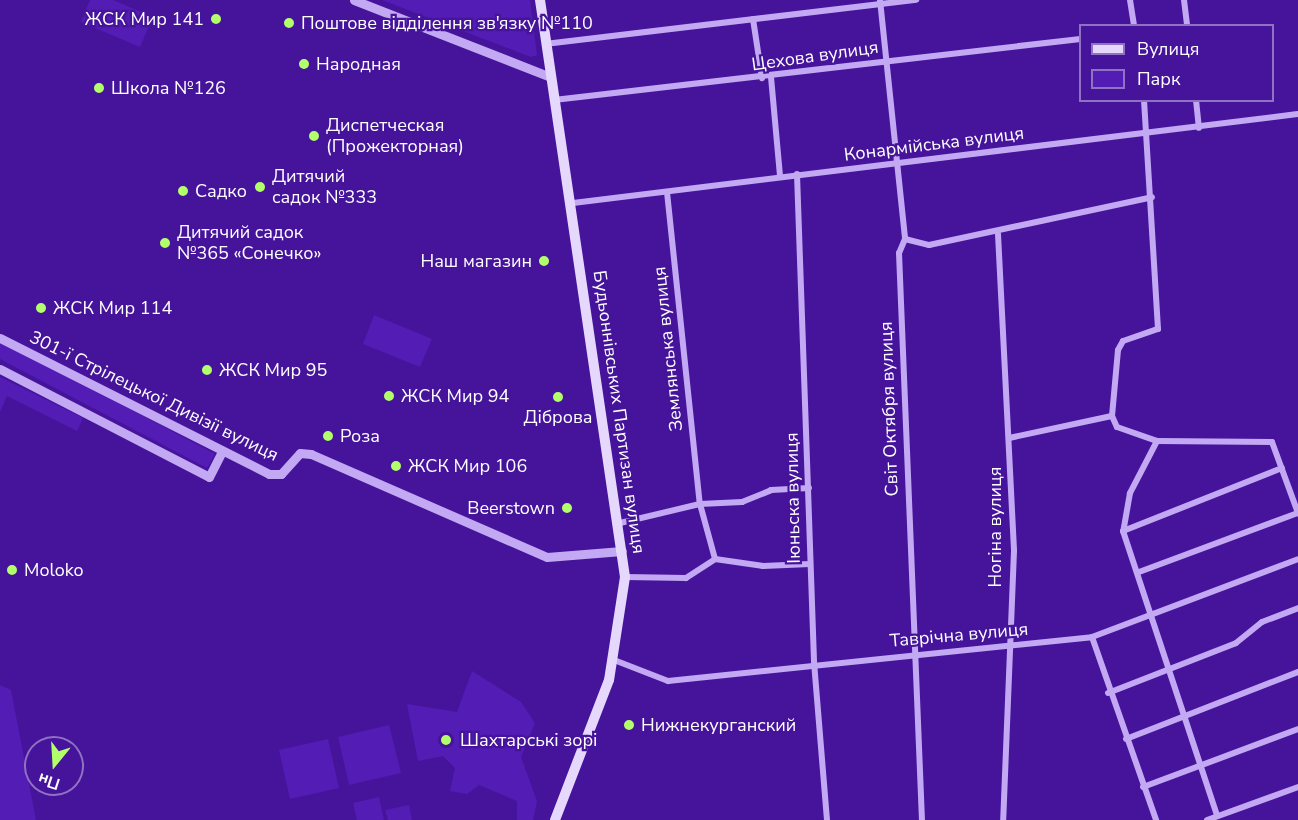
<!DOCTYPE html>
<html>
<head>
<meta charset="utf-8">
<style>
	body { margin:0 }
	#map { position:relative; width:1298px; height:820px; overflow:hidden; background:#46149b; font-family:"Nunito Sans",sans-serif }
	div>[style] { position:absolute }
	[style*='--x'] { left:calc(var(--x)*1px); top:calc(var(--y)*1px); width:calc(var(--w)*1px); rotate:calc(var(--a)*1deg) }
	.green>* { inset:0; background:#521cb5 }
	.minor>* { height:6px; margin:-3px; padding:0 3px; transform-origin:3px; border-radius:3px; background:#c3a9f3 }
	.tertiary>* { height:9px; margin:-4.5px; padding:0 4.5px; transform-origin:4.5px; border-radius:4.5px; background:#c3a9f3 }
	.secondary>* { height:10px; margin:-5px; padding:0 5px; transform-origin:5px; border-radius:5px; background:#e6d8fd }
	.dots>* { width:16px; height:16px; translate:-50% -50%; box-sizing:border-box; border:3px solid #46149b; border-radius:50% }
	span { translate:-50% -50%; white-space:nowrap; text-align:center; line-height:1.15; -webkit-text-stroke:4.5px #46149b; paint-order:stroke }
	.poi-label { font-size:18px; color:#fff }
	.right { translate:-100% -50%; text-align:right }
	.left { translate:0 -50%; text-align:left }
	.street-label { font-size:18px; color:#fff }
	.legend { position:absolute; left:1079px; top:24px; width:195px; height:78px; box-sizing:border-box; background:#46149b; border:2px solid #9072c3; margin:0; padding:8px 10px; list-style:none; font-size:18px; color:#fff }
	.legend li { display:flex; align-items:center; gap:12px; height:30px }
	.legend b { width:30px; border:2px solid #9072c3 }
	.north { position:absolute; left:24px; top:736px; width:60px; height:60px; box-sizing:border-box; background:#46149b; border:2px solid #9072c3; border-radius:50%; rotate:198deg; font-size:16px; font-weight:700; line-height:24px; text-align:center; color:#fff }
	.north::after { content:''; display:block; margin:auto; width:21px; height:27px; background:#b2ff6b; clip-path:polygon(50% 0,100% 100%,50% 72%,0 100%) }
</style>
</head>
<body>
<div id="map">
	<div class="green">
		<i style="clip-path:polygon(90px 0,113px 0,153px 17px,140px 47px,81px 22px)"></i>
		<i style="clip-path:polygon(382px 0,530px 0,537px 55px,531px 57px)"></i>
		<i style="clip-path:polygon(374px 315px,432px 339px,420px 367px,363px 344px)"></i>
		<i style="clip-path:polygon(0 340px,215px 454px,207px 468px,0 359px)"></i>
		<i style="clip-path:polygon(0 377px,83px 418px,77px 431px,7px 396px,0 412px)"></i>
		<i style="clip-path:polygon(472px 671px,521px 702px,535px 723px,521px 757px,537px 801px,533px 820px,517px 820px,517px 801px,479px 785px,467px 794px,450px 791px,455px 768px,443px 756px,418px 761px,407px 704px,457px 712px)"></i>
		<i style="clip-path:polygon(0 685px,11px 690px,36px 820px,0 820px)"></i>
		<i style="clip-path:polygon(389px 725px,401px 773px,349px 785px,338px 737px)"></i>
		<i style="clip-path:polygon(328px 739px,339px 788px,290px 799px,279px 750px)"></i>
		<i style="clip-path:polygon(379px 797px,384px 820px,357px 820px,353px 803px)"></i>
		<i style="clip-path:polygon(409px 805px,412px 820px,388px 820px,385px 810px)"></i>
	</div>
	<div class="minor">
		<i style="--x:880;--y:0;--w:240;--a:84"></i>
		<i style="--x:905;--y:239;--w:15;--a:113"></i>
		<i style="--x:899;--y:253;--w:567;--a:87.68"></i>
		<i style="--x:1130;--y:0;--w:26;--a:81"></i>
		<i style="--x:1184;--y:0;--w:26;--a:83"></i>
		<i style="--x:753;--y:19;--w:60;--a:81.3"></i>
		<i style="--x:545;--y:44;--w:374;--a:-6.8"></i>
		<i style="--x:771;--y:77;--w:99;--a:84.8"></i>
		<i style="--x:554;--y:100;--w:530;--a:-6.62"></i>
		<i style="--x:1196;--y:100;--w:28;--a:84"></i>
		<i style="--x:797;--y:174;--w:488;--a:88"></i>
		<i style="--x:814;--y:662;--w:159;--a:85.3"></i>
		<i style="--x:667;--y:192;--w:314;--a:84"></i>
		<i style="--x:700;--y:504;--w:57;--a:74.7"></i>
		<i style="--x:573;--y:203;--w:730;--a:-7"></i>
		<i style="--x:998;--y:234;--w:317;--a:87.1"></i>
		<i style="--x:1014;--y:551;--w:269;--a:92.3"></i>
		<i style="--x:905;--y:239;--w:25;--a:14"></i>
		<i style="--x:929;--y:245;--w:228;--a:-12.1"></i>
		<i style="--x:1112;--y:416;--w:66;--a:-84.8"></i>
		<i style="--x:1118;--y:350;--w:10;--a:-61"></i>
		<i style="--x:1123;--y:341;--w:37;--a:-19"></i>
		<i style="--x:1158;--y:329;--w:229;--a:-93.5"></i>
		<i style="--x:1009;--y:438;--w:105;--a:-12.1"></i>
		<i style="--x:1112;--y:416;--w:12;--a:66"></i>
		<i style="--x:1117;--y:427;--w:42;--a:19.3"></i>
		<i style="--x:1157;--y:441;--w:115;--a:0.5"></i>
		<i style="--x:1272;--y:442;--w:76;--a:69.9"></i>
		<i style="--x:1157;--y:441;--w:59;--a:117.4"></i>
		<i style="--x:1130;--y:493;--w:39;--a:100"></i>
		<i style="--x:1123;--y:531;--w:300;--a:71.7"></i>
		<i style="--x:620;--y:523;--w:82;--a:-13.4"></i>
		<i style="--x:700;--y:504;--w:42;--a:-2.7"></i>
		<i style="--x:742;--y:502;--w:31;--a:-22"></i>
		<i style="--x:771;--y:490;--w:38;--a:-3"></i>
		<i style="--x:1123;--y:531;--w:171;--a:-21.6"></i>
		<i style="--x:1139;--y:572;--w:170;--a:-20.4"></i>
		<i style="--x:625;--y:577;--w:61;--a:0.9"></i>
		<i style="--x:686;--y:578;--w:35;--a:-33"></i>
		<i style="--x:715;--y:559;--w:49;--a:8.3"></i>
		<i style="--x:763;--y:566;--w:47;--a:-2.4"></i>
		<i style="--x:1092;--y:637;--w:194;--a:70.7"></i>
		<i style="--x:614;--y:660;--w:58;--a:21.3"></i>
		<i style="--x:668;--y:681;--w:426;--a:-5.9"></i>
		<i style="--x:1092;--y:637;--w:220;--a:-20.7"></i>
		<i style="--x:1108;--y:693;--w:137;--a:-21.3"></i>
		<i style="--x:1236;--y:643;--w:33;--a:-39"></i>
		<i style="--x:1262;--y:622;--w:39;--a:-21"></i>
		<i style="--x:1126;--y:739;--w:185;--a:-21.3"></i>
		<i style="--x:1143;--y:787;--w:165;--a:-20.5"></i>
		<i style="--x:1207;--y:820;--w:97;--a:-19.9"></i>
	</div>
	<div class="tertiary">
		<i style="--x:354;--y:0;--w:208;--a:21.4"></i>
		<i style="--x:0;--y:338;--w:301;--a:26.8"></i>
		<i style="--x:269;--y:474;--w:12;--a:0"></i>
		<i style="--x:281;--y:474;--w:28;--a:-48"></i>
		<i style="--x:300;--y:453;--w:11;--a:5"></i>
		<i style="--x:311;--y:454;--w:257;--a:23.6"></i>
		<i style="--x:547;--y:557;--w:75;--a:-4.6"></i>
		<i style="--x:0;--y:369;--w:235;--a:27.3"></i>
		<i style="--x:209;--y:477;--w:28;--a:-63"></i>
	</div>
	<div class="secondary">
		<i style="--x:540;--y:0;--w:583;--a:81.62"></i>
		<i style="--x:625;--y:577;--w:104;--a:98.8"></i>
		<i style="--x:609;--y:680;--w:150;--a:111.1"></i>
	</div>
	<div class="dots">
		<i style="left:216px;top:19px;background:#b2ff6b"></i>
		<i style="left:289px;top:23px;background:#b2ff6b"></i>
		<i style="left:304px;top:64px;background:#b2ff6b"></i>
		<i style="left:99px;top:88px;background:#b2ff6b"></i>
		<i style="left:314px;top:136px;background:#b2ff6b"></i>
		<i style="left:260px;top:187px;background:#b2ff6b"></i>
		<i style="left:183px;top:191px;background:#b2ff6b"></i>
		<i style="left:165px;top:243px;background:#b2ff6b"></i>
		<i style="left:544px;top:261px;background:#b2ff6b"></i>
		<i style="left:41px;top:308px;background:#b2ff6b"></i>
		<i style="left:207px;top:370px;background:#b2ff6b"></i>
		<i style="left:389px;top:396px;background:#b2ff6b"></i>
		<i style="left:558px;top:397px;background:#b2ff6b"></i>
		<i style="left:328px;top:436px;background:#b2ff6b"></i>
		<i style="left:396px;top:466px;background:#b2ff6b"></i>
		<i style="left:567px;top:508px;background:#b2ff6b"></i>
		<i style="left:12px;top:570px;background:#b2ff6b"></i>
		<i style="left:629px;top:725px;background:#b2ff6b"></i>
		<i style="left:446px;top:740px;background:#b2ff6b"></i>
	</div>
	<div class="poi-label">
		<span class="right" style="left:204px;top:19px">ЖСК Мир 141</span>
		<span class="left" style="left:301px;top:23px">Поштове відділення зв'язку №110</span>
		<span class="left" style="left:316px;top:64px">Народная</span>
		<span class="left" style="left:111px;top:88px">Школа №126</span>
		<span class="left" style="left:326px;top:136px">Диспетческая<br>(Прожекторная)</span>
		<span class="left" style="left:272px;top:187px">Дитячий<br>садок №333</span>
		<span class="left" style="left:195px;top:191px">Садко</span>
		<span class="left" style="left:177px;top:243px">Дитячий садок<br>№365 «Сонечко»</span>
		<span class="right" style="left:532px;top:261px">Наш магазин</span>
		<span class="left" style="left:53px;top:308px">ЖСК Мир 114</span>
		<span class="left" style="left:219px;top:370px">ЖСК Мир 95</span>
		<span class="left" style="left:401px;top:396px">ЖСК Мир 94</span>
		<span style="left:558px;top:417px">Діброва</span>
		<span class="left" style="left:340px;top:436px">Роза</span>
		<span class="left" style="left:408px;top:466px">ЖСК Мир 106</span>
		<span class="right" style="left:555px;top:508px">Beerstown</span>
		<span class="left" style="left:24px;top:570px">Moloko</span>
		<span class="left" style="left:641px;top:725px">Нижнекурганский</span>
		<span class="left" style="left:460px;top:740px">Шахтарські зорі</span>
	</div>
	<div class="street-label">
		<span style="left:815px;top:56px;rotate:-8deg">Цехова вулиця</span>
		<span style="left:934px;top:144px;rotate:-7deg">Конармійська вулиця</span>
		<span style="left:668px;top:349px;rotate:-96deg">Землянська вулиця</span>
		<span style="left:154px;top:396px;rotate:26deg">301-ї Стрілецької Дивізії вулиця</span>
		<span style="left:889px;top:409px;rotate:-92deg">Світ Октября вулиця</span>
		<span style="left:619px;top:412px;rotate:82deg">Будьоннівських Партизан вулиця</span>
		<span style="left:793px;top:498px;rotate:-91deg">Iюньска вулиця</span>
		<span style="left:995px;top:527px;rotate:-90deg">Ногіна вулиця</span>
		<span style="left:959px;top:635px;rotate:-5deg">Таврічна вулиця</span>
	</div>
	<ul class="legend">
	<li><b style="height:8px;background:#e6d8fd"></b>Вулиця</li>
	<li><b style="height:16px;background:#521cb5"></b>Парк</li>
	</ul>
	<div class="north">Пн</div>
</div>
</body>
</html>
